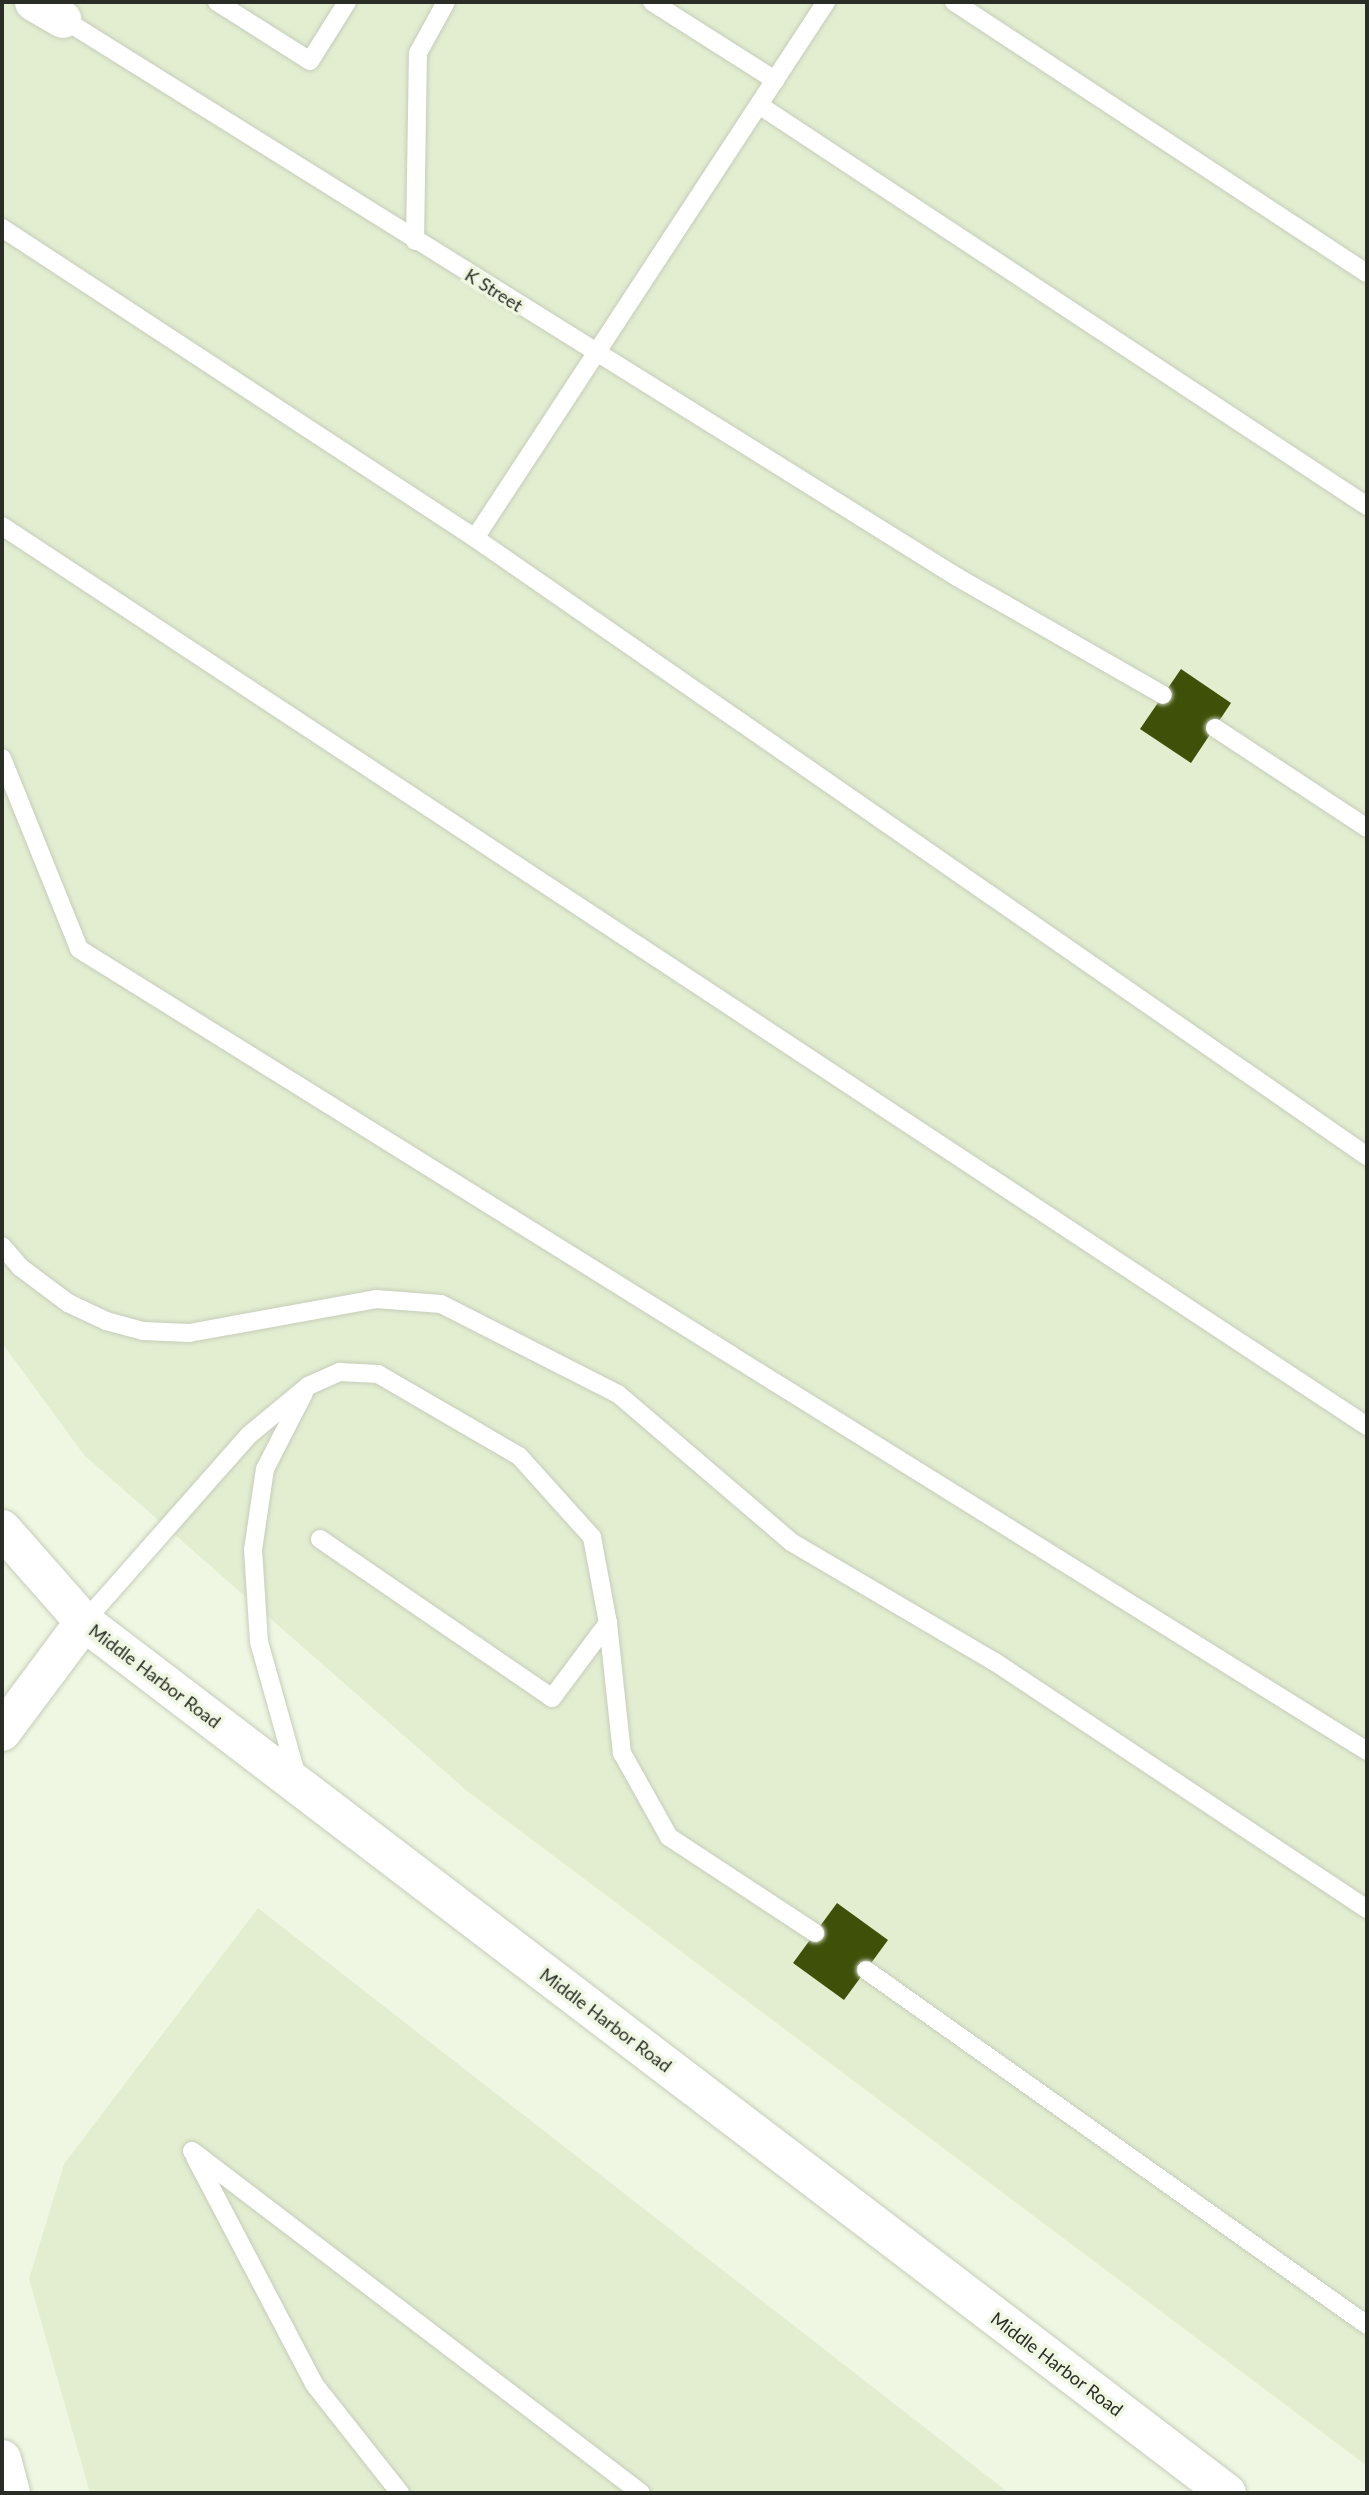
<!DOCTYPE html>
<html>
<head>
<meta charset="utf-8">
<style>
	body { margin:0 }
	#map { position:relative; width:1369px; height:2495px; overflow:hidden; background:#eff7e2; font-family:Lato,sans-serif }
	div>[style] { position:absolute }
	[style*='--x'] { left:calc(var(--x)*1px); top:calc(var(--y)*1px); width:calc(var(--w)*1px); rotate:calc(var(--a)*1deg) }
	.built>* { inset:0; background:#e3eed1 }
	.building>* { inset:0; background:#3f5109 }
	.roads { filter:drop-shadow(0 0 2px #c6cdb9) drop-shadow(0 0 2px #c6cdb9) }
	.service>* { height:18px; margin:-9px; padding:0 9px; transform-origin:9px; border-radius:9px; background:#fff }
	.minor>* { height:37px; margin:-18.5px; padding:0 18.5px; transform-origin:18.5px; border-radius:18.5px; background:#fff }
	.tertiary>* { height:38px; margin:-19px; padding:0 19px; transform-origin:19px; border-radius:19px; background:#fff }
	.secondary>* { height:38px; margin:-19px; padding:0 19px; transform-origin:19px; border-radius:19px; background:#fff }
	span { translate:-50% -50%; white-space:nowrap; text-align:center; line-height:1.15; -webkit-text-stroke:7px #eff7e2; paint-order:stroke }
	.street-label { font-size:18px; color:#2a2d25 }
	.frame { position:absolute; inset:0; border:4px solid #2a2d25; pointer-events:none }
</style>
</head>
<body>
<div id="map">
	<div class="built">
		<i style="clip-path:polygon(2px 2px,1367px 2px,1367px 2466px,467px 1791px,84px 1455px,2px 1343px)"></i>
		<i style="clip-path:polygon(258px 1908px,693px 2247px,1009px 2493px,90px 2493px,29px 2279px,64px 2164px)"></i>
	</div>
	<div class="building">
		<i style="clip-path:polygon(1181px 669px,1231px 703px,1191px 763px,1140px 729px)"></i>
		<i style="clip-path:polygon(837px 1903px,888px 1940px,844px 2000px,793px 1963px)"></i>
	</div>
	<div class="roads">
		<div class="service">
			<i style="--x:217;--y:2;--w:110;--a:32.4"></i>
			<i style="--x:310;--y:61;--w:70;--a:-57.9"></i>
			<i style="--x:652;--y:2;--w:146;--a:32.4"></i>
			<i style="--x:954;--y:2;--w:494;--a:33.3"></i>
			<i style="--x:63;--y:19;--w:1054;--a:31.97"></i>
			<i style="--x:957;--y:577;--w:237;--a:29.8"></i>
			<i style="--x:759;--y:105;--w:728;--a:33.41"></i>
			<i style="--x:2;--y:228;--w:566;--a:33.24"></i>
			<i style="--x:475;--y:538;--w:641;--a:-56.78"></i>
			<i style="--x:415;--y:241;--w:188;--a:-89.1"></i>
			<i style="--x:418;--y:53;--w:58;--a:-61.2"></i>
			<i style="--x:2;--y:526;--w:1635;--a:33.4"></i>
			<i style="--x:475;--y:538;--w:1085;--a:34.72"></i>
			<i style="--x:1215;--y:728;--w:182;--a:33.3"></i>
			<i style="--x:2;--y:758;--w:206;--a:68"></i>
			<i style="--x:79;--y:949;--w:1517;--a:31.91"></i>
			<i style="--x:2;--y:1246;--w:28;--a:49"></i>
			<i style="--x:20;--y:1267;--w:60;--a:36.9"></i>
			<i style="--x:68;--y:1303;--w:42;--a:25.3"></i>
			<i style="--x:106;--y:1321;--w:38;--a:15"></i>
			<i style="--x:143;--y:1331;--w:46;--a:2.5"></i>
			<i style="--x:189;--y:1333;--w:190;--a:-10.3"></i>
			<i style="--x:376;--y:1299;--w:65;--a:4.4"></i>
			<i style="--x:441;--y:1304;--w:199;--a:27"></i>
			<i style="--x:618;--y:1394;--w:228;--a:40.5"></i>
			<i style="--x:791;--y:1542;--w:237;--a:30.5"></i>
			<i style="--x:995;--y:1662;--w:447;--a:33.6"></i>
			<i style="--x:320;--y:1539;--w:281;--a:34.4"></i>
			<i style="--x:552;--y:1698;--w:94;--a:-53.3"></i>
			<i style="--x:84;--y:1622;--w:249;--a:-48.6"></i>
			<i style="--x:249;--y:1435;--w:77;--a:-39.7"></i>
			<i style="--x:308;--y:1386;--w:35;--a:-24"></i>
			<i style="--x:340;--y:1372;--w:38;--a:3"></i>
			<i style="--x:378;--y:1374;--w:163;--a:30.2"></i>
			<i style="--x:519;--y:1456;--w:109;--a:48"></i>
			<i style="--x:592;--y:1537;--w:87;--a:79.5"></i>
			<i style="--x:608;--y:1623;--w:131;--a:83.9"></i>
			<i style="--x:622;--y:1753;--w:96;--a:60.8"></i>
			<i style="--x:669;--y:1837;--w:175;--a:33.3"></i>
			<i style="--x:297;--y:1777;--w:140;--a:-105.7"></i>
			<i style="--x:259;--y:1642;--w:92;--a:-93.7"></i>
			<i style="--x:253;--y:1550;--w:82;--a:-81.6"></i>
			<i style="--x:265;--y:1469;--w:85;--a:-62.8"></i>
			<i style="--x:866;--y:1970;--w:614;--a:35.32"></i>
			<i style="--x:192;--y:2151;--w:564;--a:37.3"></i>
			<i style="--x:195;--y:2157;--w:256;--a:62.3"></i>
			<i style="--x:314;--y:2384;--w:139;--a:51.7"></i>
		</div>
		<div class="minor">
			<i style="--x:33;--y:2;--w:34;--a:30"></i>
		</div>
		<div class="tertiary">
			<i style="--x:2;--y:1732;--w:137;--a:-53.3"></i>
			<i style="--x:2;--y:2459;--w:35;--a:75"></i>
		</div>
		<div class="secondary">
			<i style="--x:2;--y:1529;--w:124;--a:48.6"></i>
			<i style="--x:84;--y:1622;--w:1437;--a:37.31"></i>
		</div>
	</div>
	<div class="street-label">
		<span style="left:494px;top:290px;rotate:32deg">K Street</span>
		<span style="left:155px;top:1676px;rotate:37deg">Middle Harbor Road</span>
		<span style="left:606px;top:2020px;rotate:37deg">Middle Harbor Road</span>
		<span style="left:1057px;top:2364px;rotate:37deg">Middle Harbor Road</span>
	</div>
	<div class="frame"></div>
</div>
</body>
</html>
